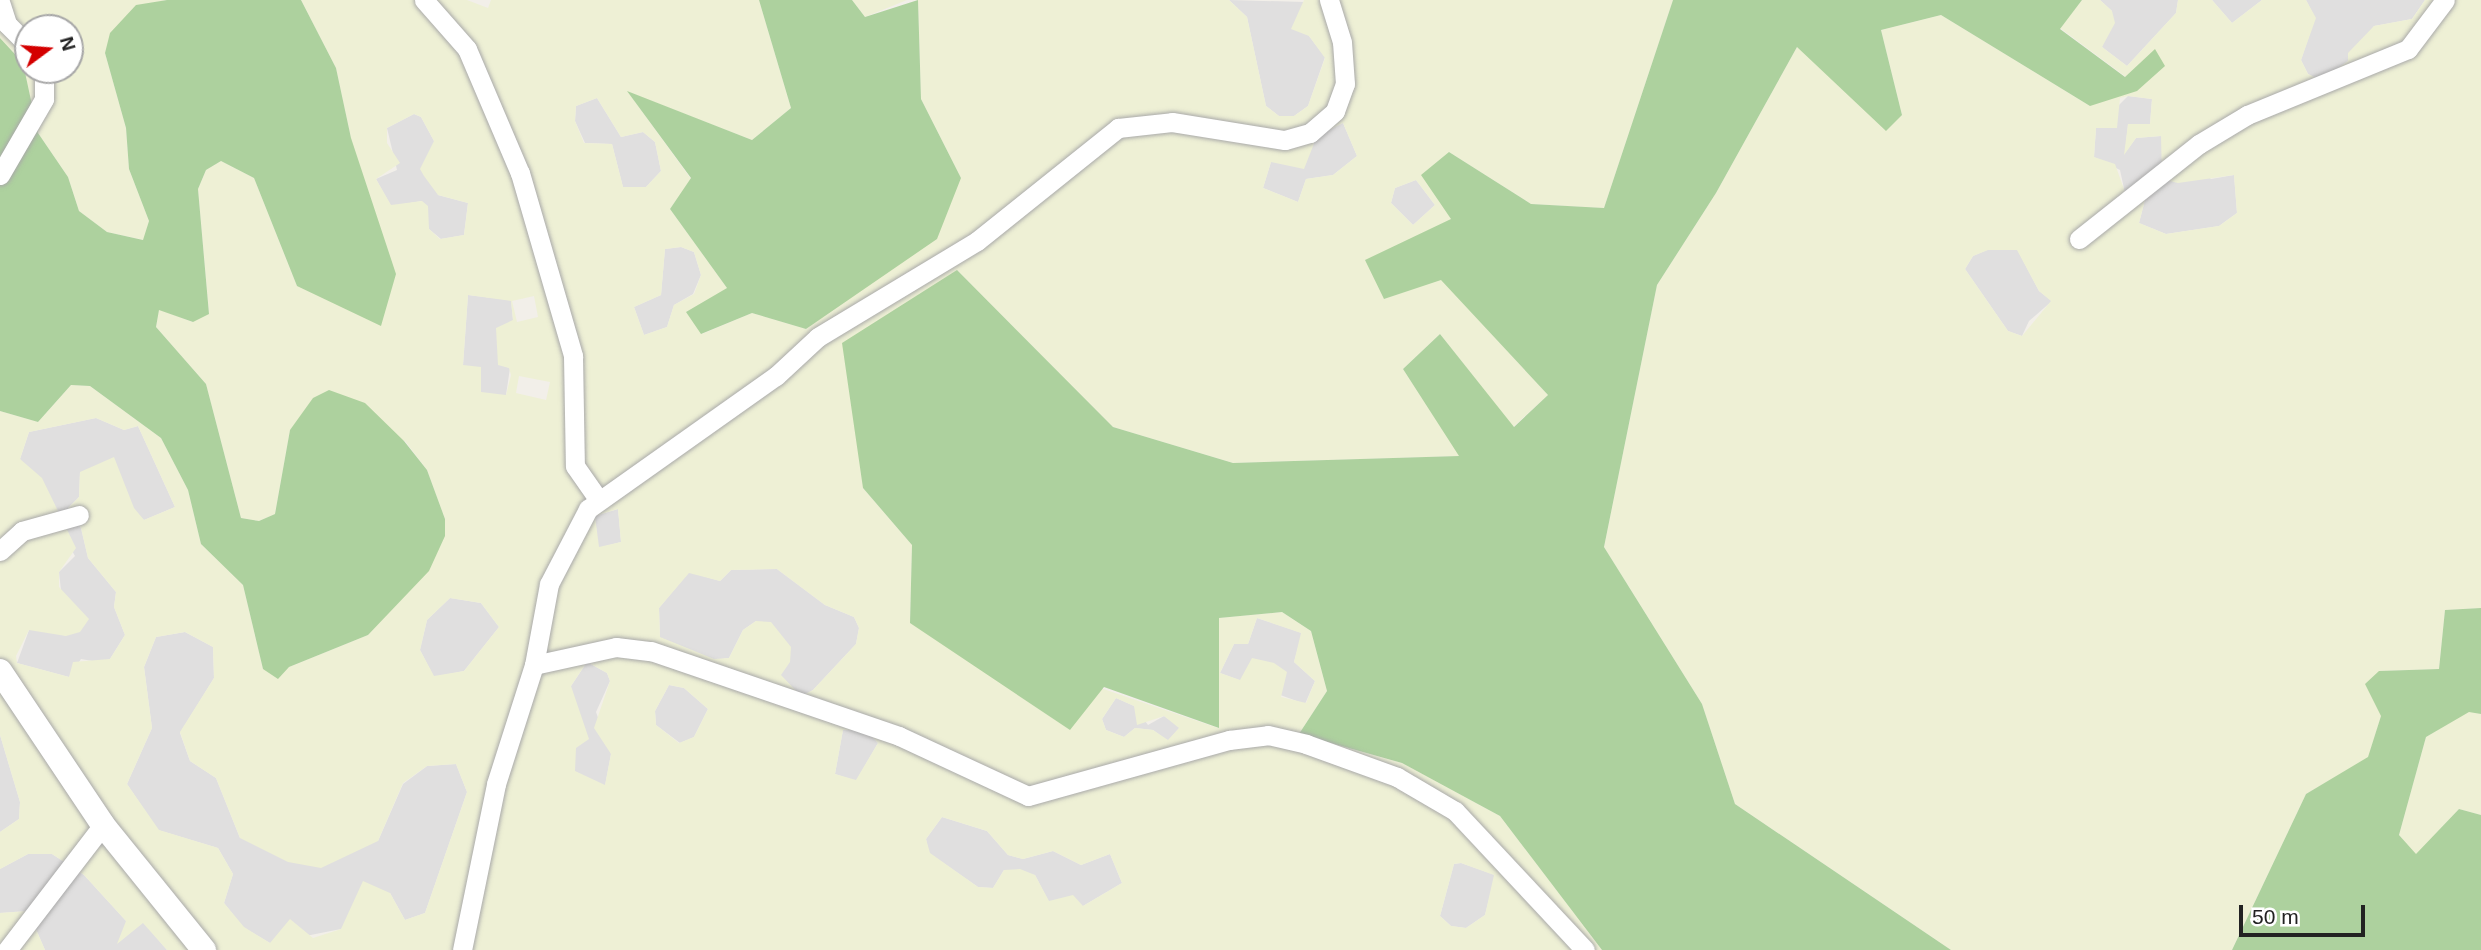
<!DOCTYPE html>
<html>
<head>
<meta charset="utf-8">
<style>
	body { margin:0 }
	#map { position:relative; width:2481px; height:950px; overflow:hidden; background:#f2efe9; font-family:Arial,sans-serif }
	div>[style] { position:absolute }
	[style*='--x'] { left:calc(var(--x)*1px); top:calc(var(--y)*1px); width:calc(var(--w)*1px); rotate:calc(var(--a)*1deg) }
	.residential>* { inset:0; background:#e0dfdf }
	.farmland>* { inset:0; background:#eef0d5 }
	.forest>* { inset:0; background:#add19e }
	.roads { filter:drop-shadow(0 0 2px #a9a9a9) drop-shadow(0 0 2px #a9a9a9) }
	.minor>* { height:19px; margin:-9.5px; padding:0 9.5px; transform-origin:9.5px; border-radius:9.5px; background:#fff }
	.tertiary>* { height:24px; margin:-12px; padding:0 12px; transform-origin:12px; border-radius:12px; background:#fff }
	span { translate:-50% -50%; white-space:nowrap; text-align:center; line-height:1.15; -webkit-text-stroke:5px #fff; paint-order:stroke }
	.north { position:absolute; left:14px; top:14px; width:70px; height:70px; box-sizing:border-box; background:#fff; border:2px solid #a7a7a7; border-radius:50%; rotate:74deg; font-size:19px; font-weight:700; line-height:28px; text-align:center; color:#222 }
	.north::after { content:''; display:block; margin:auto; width:24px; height:32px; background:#d40000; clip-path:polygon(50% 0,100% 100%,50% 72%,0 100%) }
	.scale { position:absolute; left:2239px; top:905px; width:126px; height:32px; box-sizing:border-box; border:4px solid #222; border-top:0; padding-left:9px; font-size:21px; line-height:24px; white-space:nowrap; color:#222; -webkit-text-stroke:5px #fff; paint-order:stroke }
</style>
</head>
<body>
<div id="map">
	<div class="residential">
		<i style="clip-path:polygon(1229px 0,1305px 2px,1309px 36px,1325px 57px,1308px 106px,1294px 116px,1279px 116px,1266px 106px,1247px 17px)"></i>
		<i style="clip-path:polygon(2100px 0,2178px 0,2176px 13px,2127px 66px,2102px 47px,2112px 11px)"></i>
		<i style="clip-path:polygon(2212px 0,2262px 0,2232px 23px)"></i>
		<i style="clip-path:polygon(2306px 0,2425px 0,2412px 19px,2374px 26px,2348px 61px,2321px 80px,2308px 74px,2301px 60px,2315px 18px)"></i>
		<i style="clip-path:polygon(2128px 96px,2152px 99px,2150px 124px,2128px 124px,2125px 153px,2136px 138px,2161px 136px,2211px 179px,2234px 175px,2237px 213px,2219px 226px,2166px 234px,2139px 223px,2145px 200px,2125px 193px,2120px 170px,2094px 157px,2096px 128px)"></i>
		<i style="clip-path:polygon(597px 98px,621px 137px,643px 132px,655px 142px,661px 171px,646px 187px,623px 187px,612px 144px,585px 143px,575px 121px,576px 106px)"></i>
		<i style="clip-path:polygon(414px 114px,421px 117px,434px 141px,438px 195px,468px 203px,464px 235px,441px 239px,429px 229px,422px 201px,391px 206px,376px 179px,397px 170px,387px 128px)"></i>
		<i style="clip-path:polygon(1343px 123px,1357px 156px,1333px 175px,1306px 179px,1298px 202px,1263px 188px,1271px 162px,1311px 148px,1317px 136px)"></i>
		<i style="clip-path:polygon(1416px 180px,1435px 205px,1413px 225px,1391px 203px,1395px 188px)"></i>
		<i style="clip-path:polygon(681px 247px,694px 252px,701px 275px,693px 294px,674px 305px,667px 327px,644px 335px,634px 307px,661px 295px,665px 249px)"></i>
		<i style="clip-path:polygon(2017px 249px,2039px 291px,2052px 301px,2029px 321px,2022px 336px,2008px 331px,1965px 269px,1973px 256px,1987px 250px)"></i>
		<i style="clip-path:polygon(468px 295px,511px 300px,513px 320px,498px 364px,510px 368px,506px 395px,492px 398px,480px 392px,463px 365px)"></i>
		<i style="clip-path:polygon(96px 418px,124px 430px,138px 426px,175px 507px,144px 520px,80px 472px,79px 497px,68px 508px,81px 528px,88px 558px,116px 592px,114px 607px,125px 635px,110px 659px,104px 663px,81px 659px,69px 677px,17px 663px,29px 630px,44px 628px,66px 636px,59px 572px,75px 556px,20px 459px,29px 432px)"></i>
		<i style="clip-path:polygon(618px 509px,621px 542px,598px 548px,595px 516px)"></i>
		<i style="clip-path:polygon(777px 569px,825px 605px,854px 617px,859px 628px,856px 644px,813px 690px,801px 696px,780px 675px,756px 621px,743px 630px,729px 658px,714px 660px,660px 638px,659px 608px,689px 572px,720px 581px,731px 570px)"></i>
		<i style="clip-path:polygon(450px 598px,481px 603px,499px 627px,464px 671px,434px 677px,420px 650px,427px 620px)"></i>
		<i style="clip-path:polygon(1257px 618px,1302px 633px,1294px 662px,1315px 681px,1305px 704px,1220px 673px,1234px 644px,1248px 644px)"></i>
		<i style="clip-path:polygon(185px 632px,213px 647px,214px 678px,180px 733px,190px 761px,216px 778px,240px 838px,378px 841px,403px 784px,427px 766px,456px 764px,467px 792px,425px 913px,405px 920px,390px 893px,341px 929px,270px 943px,243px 927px,224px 903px,233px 874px,218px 848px,158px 830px,127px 784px,152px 728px,144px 667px,156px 637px)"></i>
		<i style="clip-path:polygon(587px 662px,607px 673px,610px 681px,596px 712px,611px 754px,605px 786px,574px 771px,571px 686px)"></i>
		<i style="clip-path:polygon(669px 685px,684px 688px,708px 709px,694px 737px,680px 743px,656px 725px,655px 711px)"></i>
		<i style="clip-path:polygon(1116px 698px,1134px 706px,1148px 725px,1164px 716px,1180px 727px,1168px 741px,1153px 730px,1135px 728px,1124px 737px,1106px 730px,1102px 719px)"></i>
		<i style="clip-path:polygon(843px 730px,866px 730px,878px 743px,856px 781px,835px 774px)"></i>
		<i style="clip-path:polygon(0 735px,20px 802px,19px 819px,0 832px)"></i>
		<i style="clip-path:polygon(942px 817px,987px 831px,1008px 855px,1023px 859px,1053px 851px,1081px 865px,1110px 854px,1122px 883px,1083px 906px,1049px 902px,1035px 875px,1004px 870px,993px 888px,978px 887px,929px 853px,926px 839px)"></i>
		<i style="clip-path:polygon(28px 854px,52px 854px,84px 875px,127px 922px,118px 943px,143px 922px,167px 950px,45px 950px,28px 911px,0 913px,0 869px)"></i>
		<i style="clip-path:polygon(1461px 863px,1495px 875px,1485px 915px,1466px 928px,1451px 926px,1440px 916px,1454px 864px)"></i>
	</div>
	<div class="farmland">
		<i style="clip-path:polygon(evenodd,0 0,167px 0,136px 6px,105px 53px,126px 128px,129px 169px,149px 221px,144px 240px,107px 232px,79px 211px,68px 177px,38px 133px,23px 63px,0 38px,0 0,28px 28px,70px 28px,70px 70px,28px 70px,28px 28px)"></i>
		<i style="clip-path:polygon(evenodd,301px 0,467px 0,488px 8px,491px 0,759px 0,791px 108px,752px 140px,628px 92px,691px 179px,670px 209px,727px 288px,702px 334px,752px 313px,806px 329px,961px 178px,921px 99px,918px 0,1229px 0,1247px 17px,1266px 106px,1279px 116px,1294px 116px,1308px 106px,1325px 58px,1309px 36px,1291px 29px,1304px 0,1673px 0,1604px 208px,1531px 204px,1449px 152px,1451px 219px,1384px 299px,1441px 279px,1548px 395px,1513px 427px,1440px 334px,1403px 369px,1460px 456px,1233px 463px,1113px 427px,957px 270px,863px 488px,912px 545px,910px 623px,1218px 728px,1219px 618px,1282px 612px,1311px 631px,1327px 691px,1299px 734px,1402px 763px,1500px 816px,1602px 950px,167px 950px,143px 923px,117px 944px,126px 921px,84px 875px,52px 854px,28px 854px,0 869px,0 832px,19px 819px,20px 802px,0 735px,0 411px,38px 422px,71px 385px,90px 386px,161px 438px,188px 490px,201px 544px,243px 585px,263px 669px,289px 667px,368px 635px,445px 519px,427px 470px,405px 441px,290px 430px,275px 514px,259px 521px,241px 518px,206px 384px,156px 327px,159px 309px,192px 322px,209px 313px,198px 189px,206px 170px,221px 161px,254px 178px,297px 286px,351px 138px,336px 68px,301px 0,597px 98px,621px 137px,643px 132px,655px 142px,661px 171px,646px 187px,623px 187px,612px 144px,584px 143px,575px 121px,576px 106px,597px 98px,301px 0,414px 114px,421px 117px,434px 141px,420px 169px,424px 176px,438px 195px,468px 203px,464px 235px,440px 239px,429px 229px,428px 206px,422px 201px,391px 205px,376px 179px,400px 163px,387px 143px,387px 128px,414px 114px,301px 0,1343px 123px,1357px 156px,1333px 175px,1306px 179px,1298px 202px,1263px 188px,1271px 162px,1304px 169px,1317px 136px,1343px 123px,301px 0,1416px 180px,1435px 205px,1413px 225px,1391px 203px,1395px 188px,1416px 180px,301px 0,681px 247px,694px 252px,701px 275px,694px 294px,674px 305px,667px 327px,644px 335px,634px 307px,661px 295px,665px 249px,681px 247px,301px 0,468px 295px,511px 301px,513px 320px,496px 328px,498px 365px,509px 368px,511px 375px,506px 395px,481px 392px,481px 367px,463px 365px,468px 295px,301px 0,534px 296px,538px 317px,517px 322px,512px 301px,534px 296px,301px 0,519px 376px,550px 382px,546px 400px,516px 393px,519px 376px,301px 0,96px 418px,124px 430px,138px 426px,175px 507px,144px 520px,134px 508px,114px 457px,80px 472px,79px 497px,68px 508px,81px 528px,88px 558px,116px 592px,114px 607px,125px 635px,110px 659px,73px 662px,69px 677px,17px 663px,16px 656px,29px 630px,66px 636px,80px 632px,89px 619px,59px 587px,59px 572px,76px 548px,42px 478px,20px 459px,29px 432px,96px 418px,301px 0,618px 509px,621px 542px,599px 547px,595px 516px,618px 509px,301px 0,777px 569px,825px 605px,854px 617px,859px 628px,856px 644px,813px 690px,801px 696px,781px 675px,790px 662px,791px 647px,771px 622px,756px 621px,743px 630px,729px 658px,714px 659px,660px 637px,659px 608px,689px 573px,720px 581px,731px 570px,777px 569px,301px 0,450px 598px,481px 603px,499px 627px,464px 671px,434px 676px,420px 650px,427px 620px,450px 598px,301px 0,1257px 618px,1301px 633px,1294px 662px,1315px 681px,1306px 703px,1281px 697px,1287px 672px,1274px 663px,1252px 658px,1240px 680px,1220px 673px,1234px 644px,1248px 644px,1257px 618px,301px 0,185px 632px,213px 647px,214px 678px,180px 732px,190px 761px,216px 778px,240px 838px,288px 862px,321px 868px,378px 841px,403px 783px,427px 766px,456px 764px,467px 792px,425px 913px,405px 920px,390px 893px,363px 881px,341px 929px,313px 938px,290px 919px,270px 943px,244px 927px,224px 903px,233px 874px,218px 848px,159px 830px,127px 784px,152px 728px,144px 667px,156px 637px,185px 632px,301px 0,587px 662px,607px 673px,610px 681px,594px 728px,611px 754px,605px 785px,575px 771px,576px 748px,589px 739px,571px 686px,587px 662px,301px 0,669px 685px,684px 688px,708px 709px,694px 737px,679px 743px,656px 725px,655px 711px,669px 685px,301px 0,1116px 698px,1134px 706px,1137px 725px,1164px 716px,1179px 728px,1168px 740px,1153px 730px,1135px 728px,1124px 737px,1106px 730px,1102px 719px,1116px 698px,301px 0,843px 730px,866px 730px,878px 743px,856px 780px,835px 774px,843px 730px,301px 0,942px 817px,987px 831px,1008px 855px,1023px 859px,1053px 851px,1081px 865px,1110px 854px,1122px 883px,1083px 906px,1073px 895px,1049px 901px,1035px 875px,1020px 869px,1004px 870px,993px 888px,978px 887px,930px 853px,926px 839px,942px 817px,301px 0,1461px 863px,1494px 875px,1485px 915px,1466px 928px,1451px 926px,1440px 916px,1454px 864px,1461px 863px)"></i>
		<i style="clip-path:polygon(852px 0,907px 0,865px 17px)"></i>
		<i style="clip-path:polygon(evenodd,2082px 0,2100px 0,2112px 11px,2115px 23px,2102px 47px,2127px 66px,2176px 13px,2178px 0,2212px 0,2232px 23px,2262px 0,2306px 0,2316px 18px,2301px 60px,2308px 74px,2321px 80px,2348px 61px,2348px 53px,2374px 26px,2412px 19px,2425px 0,2481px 0,2481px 608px,2445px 610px,2439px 669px,2379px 671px,2381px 716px,2368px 758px,2306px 794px,2232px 950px,1951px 950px,1735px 804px,1702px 704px,1604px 547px,1657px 285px,1716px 193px,1797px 47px,1902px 115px,1881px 30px,1941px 15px,2090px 106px,2126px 77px,2060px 28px,2082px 0,2128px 96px,2152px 99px,2150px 124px,2128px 124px,2124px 155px,2136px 138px,2161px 136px,2162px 179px,2178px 183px,2234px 175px,2237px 213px,2219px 226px,2166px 234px,2139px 223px,2145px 200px,2139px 187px,2125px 192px,2115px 164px,2094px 157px,2096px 128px,2117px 128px,2120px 98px,2128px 96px,2082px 0,1988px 250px,2017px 250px,2039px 291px,2051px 301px,2022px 336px,2008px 331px,1965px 269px,1973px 256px,1988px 250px)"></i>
		<i style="clip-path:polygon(2469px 711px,2481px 714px,2481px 815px,2459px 809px,2416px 855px,2399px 835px,2426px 737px)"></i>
		<i style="clip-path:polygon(28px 911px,45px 950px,0 950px,0 913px)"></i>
	</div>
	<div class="forest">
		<i style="clip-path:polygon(167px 0,301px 0,336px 68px,351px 138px,396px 274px,381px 326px,297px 286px,254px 178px,221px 161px,206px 170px,198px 189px,209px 314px,193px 322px,159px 310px,156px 327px,206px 384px,241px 518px,259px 521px,275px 514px,290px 430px,313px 398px,329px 390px,365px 403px,404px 441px,427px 470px,445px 519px,445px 536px,429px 571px,368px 635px,289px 667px,278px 679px,263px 669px,243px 585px,201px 544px,188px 490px,161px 438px,90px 386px,71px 385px,38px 422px,0 411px,0 38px,23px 63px,38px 133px,68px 177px,79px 211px,107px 232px,143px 240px,149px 221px,129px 169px,126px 128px,105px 53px,110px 33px,136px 5px)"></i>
		<i style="clip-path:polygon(759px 0,852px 0,865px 17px,918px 0,921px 99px,961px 178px,937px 239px,806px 329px,752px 313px,701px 334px,686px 312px,727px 288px,670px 209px,691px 178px,627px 91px,752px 140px,791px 108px)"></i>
		<i style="clip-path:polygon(1673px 0,2082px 0,2060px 29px,2125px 77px,2155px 49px,2165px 66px,2137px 91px,2090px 106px,1941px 15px,1881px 30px,1902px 115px,1886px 131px,1797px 47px,1716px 193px,1657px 285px,1604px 547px,1702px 704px,1735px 804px,1951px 950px,1602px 950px,1500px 816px,1402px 763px,1299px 734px,1327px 691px,1311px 631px,1282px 612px,1219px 618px,1219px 728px,1104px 687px,1070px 730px,910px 623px,912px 545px,863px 488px,842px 343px,957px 270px,1113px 427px,1233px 463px,1459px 456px,1403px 369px,1440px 334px,1514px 427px,1548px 395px,1441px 280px,1384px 299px,1365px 260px,1451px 219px,1421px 175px,1449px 152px,1531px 204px,1604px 208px)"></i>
		<i style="clip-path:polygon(2481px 608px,2481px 714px,2469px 712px,2426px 737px,2399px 835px,2416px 854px,2459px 809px,2481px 815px,2481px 950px,2232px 950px,2306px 794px,2368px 757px,2381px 716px,2365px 684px,2379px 671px,2439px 669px,2445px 610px)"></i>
	</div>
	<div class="roads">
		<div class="minor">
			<i style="--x:424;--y:0;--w:65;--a:48.7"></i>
			<i style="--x:467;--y:49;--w:135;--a:66.9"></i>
			<i style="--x:520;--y:173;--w:191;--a:73.8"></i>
			<i style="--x:573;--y:356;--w:110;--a:89"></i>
			<i style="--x:575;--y:466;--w:40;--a:55.1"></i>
			<i style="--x:0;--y:2;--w:23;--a:72"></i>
			<i style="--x:7;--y:24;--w:30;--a:45"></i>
			<i style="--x:0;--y:175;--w:88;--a:-59.9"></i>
			<i style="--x:44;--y:99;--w:29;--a:-90"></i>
			<i style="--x:2079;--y:239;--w:153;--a:-38.4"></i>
			<i style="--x:2199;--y:144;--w:56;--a:-31.1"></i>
			<i style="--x:2247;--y:115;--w:174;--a:-22.3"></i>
			<i style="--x:2408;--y:49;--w:61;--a:-52.9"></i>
			<i style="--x:0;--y:551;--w:30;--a:-42"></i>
			<i style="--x:22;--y:531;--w:59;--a:-15.7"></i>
			<i style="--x:534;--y:665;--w:84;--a:-12.4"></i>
			<i style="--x:616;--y:647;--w:35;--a:7"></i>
			<i style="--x:651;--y:651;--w:262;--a:18.9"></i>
			<i style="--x:899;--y:736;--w:142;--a:24.9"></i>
			<i style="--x:1028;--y:796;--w:209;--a:-15.6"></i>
			<i style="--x:1229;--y:740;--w:39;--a:-7"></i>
			<i style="--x:1268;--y:735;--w:39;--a:13"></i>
			<i style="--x:1306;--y:744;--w:97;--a:19.9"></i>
			<i style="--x:1397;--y:777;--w:67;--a:30.4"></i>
			<i style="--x:1455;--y:811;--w:190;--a:46.9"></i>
			<i style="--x:7;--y:950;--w:158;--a:-52.5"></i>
			<i style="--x:462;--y:950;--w:169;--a:-78.4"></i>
			<i style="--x:496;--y:784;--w:125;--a:-72.3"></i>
			<i style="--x:534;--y:665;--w:82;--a:-79.5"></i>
			<i style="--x:549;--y:584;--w:85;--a:-62.5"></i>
			<i style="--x:588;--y:509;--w:230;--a:-35.3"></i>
			<i style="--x:776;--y:376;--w:57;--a:-42.9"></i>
			<i style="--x:818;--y:337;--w:186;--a:-31.1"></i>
			<i style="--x:977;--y:241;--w:181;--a:-38.7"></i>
			<i style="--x:1118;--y:128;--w:54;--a:-6.3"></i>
			<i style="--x:1172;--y:122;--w:114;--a:9.1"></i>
			<i style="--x:1285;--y:140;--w:26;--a:-16"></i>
			<i style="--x:1310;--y:133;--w:33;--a:-41"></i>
			<i style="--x:1335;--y:111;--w:29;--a:-70"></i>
			<i style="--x:1345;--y:84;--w:42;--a:-94.1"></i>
			<i style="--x:1342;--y:42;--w:44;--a:-107.2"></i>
		</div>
		<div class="tertiary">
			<i style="--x:0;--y:671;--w:185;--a:56.2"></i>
			<i style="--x:103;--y:825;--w:161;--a:51.1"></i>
		</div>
	</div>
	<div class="north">N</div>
	<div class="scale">50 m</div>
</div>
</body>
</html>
